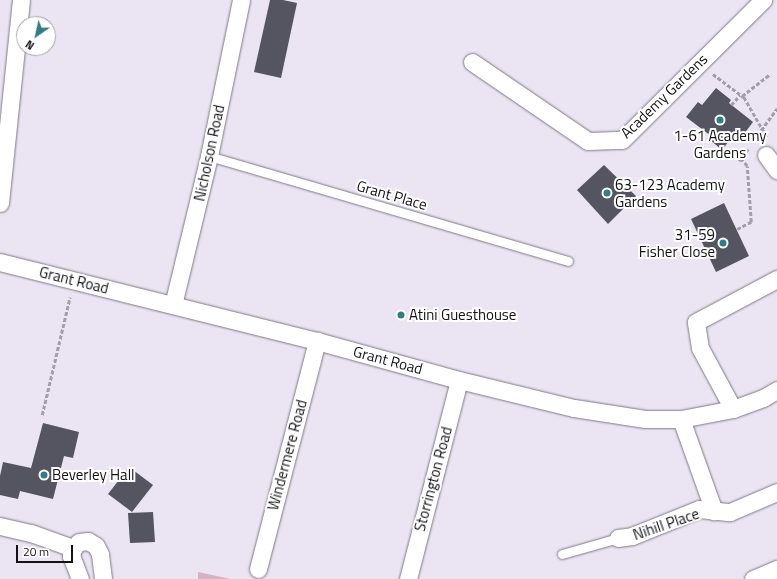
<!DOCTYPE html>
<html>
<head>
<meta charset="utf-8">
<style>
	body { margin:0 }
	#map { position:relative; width:777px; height:579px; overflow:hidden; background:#ebe5f3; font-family:"Titillium Web",sans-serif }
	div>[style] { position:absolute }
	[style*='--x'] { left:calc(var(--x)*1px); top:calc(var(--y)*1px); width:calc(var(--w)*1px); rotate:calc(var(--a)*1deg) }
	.green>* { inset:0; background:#d3b4c3 }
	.building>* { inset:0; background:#555561 }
	.path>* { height:2.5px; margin-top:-1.25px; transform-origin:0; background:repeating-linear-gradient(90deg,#a39ea9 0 4px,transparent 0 6px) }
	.roads { filter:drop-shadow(0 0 1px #7e7985) drop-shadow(0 0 1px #7e7985) }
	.service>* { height:9px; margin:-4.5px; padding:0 4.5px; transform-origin:4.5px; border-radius:4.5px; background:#fff }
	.minor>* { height:17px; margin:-8.5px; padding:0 8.5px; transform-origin:8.5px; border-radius:8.5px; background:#fff }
	.dots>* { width:11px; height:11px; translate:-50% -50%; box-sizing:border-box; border:2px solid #fff; border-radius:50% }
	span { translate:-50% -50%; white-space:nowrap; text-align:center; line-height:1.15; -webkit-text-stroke:4px #fff; paint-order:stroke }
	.street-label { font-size:15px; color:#131116 }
	.poi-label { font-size:15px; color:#131116 }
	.left { translate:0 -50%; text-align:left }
	.right { translate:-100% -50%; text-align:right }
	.north { position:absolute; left:16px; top:16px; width:40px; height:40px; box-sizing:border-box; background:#fff; border:1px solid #a1a0a2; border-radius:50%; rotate:214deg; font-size:11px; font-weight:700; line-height:16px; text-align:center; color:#131116 }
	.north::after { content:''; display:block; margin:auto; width:14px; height:18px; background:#337c83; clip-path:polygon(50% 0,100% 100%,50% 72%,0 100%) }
	.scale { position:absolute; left:16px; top:545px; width:57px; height:18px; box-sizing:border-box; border:2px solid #131116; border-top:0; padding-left:5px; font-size:12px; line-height:14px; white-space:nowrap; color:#131116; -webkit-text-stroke:3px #fff; paint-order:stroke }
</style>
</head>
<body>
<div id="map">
	<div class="green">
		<i style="clip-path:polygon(198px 572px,231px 579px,198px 579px)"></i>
	</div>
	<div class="building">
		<i style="clip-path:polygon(270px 0,283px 0,297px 3px,281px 78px,254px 72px)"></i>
		<i style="clip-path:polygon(716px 88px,731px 100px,729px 103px,753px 122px,741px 138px,735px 133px,722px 150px,709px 139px,711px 136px,686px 117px,698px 102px,702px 105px)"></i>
		<i style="clip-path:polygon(604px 165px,636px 196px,608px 224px,577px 190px)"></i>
		<i style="clip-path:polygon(724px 203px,749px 256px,716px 272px,691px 219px)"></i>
		<i style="clip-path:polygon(43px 423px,79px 432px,73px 458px,64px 456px,53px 499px,20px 491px,18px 499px,0 495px,0 476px,3px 462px,31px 468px)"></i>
		<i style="clip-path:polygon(129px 467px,153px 485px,132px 512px,108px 494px)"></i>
		<i style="clip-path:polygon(153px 512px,155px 542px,130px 543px,128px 513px)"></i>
	</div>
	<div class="path">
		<i style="--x:713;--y:74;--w:39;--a:37"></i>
		<i style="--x:744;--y:97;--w:46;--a:60.1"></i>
		<i style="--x:742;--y:96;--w:36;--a:-38"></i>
		<i style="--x:731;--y:105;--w:13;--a:-48"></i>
		<i style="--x:754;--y:140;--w:39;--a:-54"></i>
		<i style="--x:739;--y:161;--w:15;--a:-53"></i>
		<i style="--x:737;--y:229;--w:16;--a:-27"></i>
		<i style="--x:751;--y:222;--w:56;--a:-94.1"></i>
		<i style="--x:747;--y:166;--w:9;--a:-131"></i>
		<i style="--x:42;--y:415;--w:121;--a:-76.7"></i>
	</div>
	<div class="roads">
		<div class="service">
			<i style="--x:209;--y:156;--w:374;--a:16.3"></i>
			<i style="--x:562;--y:554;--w:58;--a:-15.9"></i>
		</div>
		<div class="minor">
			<i style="--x:472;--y:62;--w:140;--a:34.3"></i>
			<i style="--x:588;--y:141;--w:34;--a:-2"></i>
			<i style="--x:622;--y:140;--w:199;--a:-44.8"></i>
			<i style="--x:766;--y:155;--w:19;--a:54"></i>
			<i style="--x:0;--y:203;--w:204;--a:-84.1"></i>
			<i style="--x:0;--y:262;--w:327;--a:14"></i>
			<i style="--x:317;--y:341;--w:147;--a:15.4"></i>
			<i style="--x:459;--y:380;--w:118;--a:13.7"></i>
			<i style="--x:574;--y:408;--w:72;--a:8.8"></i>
			<i style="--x:645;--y:419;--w:36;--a:0"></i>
			<i style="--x:681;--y:419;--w:53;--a:-10.9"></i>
			<i style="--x:733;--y:409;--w:32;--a:-20"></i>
			<i style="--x:763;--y:398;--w:16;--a:-30"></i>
			<i style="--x:173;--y:305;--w:153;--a:-76.4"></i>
			<i style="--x:209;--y:156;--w:159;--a:-78.4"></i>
			<i style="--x:733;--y:409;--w:69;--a:-118.4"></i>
			<i style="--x:700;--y:348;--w:26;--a:-99"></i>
			<i style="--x:696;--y:322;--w:92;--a:-28"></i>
			<i style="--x:681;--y:419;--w:98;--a:70.3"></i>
			<i style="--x:0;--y:526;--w:32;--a:13"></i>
			<i style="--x:31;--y:533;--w:45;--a:19.7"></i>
			<i style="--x:618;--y:538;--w:14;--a:-8"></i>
			<i style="--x:632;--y:536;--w:72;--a:-21.9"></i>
			<i style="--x:699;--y:509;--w:31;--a:6"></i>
			<i style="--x:730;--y:512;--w:51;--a:-23.1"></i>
			<i style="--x:258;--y:569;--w:236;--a:-75.5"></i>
			<i style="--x:80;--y:579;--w:25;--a:-111"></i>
			<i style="--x:71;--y:556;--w:8;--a:-76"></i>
			<i style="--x:73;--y:548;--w:8;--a:-45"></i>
			<i style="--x:79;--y:542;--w:9;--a:-6"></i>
			<i style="--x:88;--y:541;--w:9;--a:32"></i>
			<i style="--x:96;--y:546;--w:9;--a:63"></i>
			<i style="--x:100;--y:554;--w:25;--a:83"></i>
			<i style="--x:408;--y:579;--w:205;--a:-75.6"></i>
			<i style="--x:753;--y:579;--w:26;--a:-23"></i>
		</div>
	</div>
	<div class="dots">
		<i style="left:720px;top:120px;background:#337c83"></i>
		<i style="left:607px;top:193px;background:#337c83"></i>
		<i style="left:723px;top:243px;background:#337c83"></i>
		<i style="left:401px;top:315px;background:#337c83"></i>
		<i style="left:44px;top:475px;background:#337c83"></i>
	</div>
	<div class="street-label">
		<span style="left:664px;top:96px;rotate:-44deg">Academy Gardens</span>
		<span style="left:209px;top:153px;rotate:-78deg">Nicholson Road</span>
		<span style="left:392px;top:195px;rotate:16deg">Grant Place</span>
		<span style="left:74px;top:280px;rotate:14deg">Grant Road</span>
		<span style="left:388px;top:360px;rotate:15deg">Grant Road</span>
		<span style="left:287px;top:455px;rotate:-75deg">Windermere Road</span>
		<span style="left:433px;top:479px;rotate:-75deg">Storrington Road</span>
		<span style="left:666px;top:524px;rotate:-19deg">Nihill Place</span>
	</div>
	<div class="poi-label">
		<span style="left:720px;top:144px">1-61 Academy<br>Gardens</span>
		<span class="left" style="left:615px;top:193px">63-123 Academy<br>Gardens</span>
		<span class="right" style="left:715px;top:243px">31-59<br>Fisher Close</span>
		<span class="left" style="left:409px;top:315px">Atini Guesthouse</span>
		<span class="left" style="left:52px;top:475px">Beverley Hall</span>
	</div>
	<div class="north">N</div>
	<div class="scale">20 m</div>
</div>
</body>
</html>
